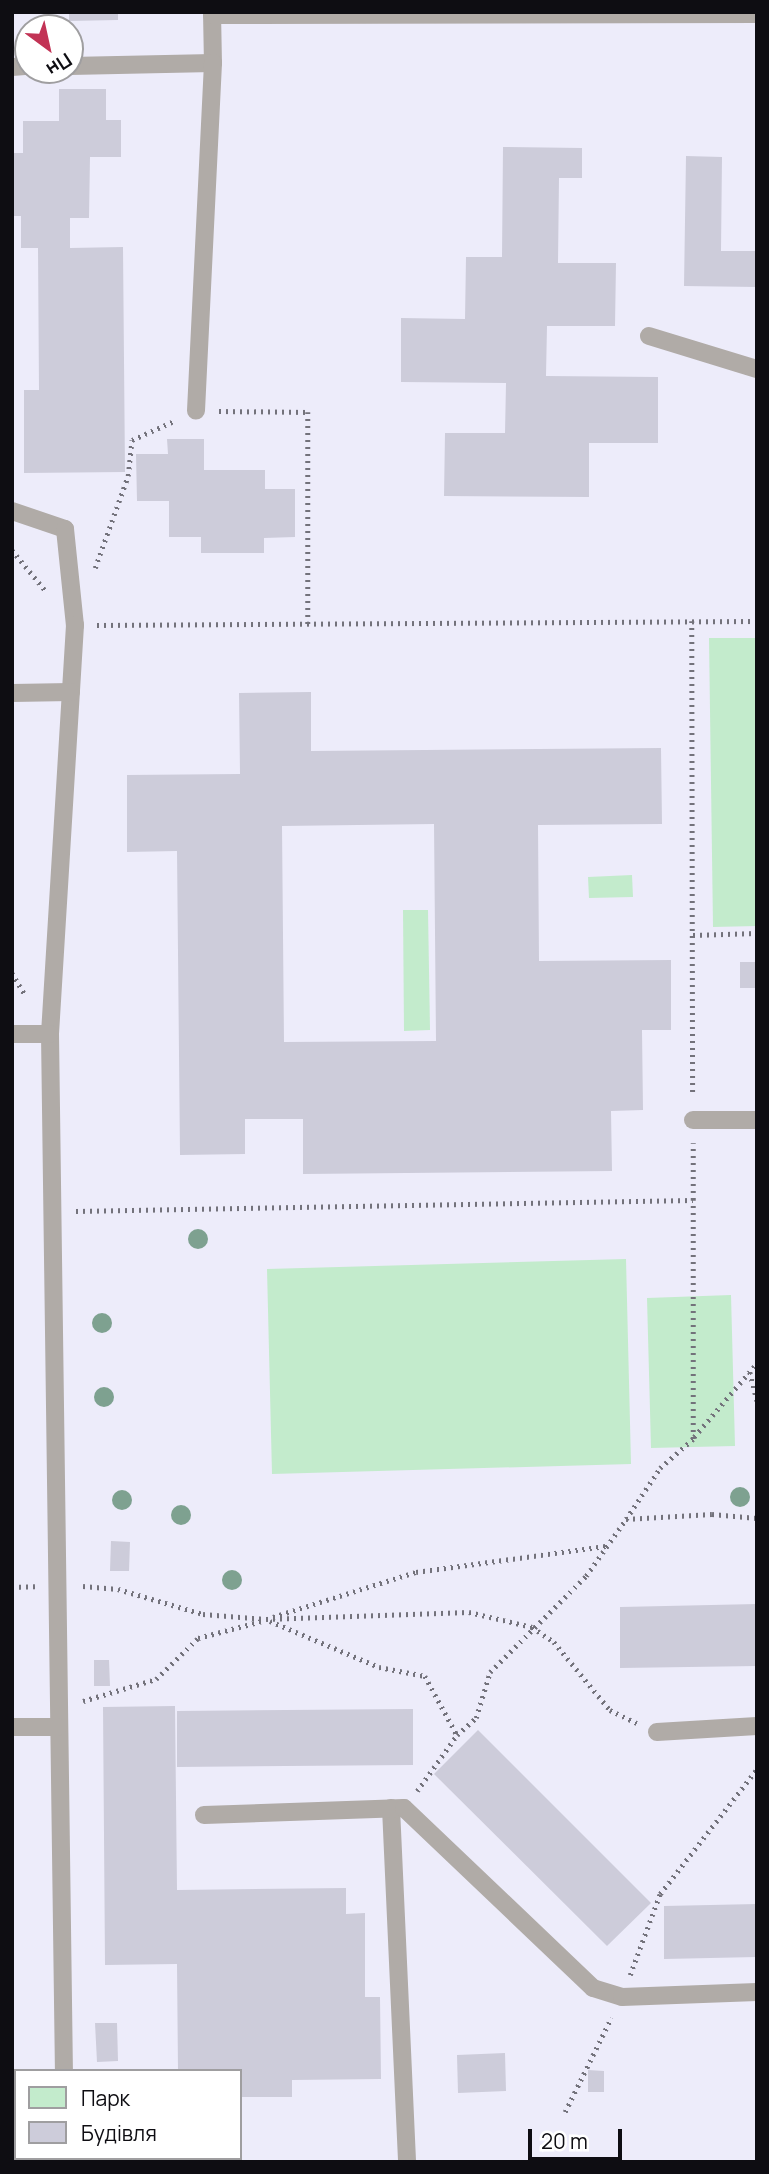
<!DOCTYPE html>
<html>
<head>
<meta charset="utf-8">
<style>
	body { margin:0 }
	#map { position:relative; width:769px; height:2174px; overflow:hidden; background:#edecfa; font-family:Manrope,sans-serif }
	div>[style] { position:absolute }
	[style*='--x'] { left:calc(var(--x)*1px); top:calc(var(--y)*1px); width:calc(var(--w)*1px); rotate:calc(var(--a)*1deg) }
	.green>* { inset:0; background:#c3ebcc }
	.building>* { inset:0; background:#cdccda }
	.path>* { height:4.5px; margin-top:-2.25px; transform-origin:0; background:repeating-linear-gradient(90deg,#73727b 0 2px,transparent 0 7px) }
	.lane>* { height:18px; margin:-9px; padding:0 9px; transform-origin:9px; border-radius:9px; background:#b0aba7 }
	.trees>* { width:20px; height:20px; margin:-10px; border-radius:50%; background:#7ea190 }
	span { translate:-50% -50%; white-space:nowrap; text-align:center; line-height:1.15; -webkit-text-stroke:5px #fff; paint-order:stroke }
	.frame { position:absolute; inset:0; border:14px solid #0e0d12; pointer-events:none }
	.legend { position:absolute; left:14px; top:2069px; width:228px; height:91px; box-sizing:border-box; background:#fff; border:2px solid #9f9ea0; margin:0; padding:9px 12px; list-style:none; font-size:21px; color:#0e0d12 }
	.legend li { display:flex; align-items:center; gap:14px; height:35px }
	.legend b { width:35px; border:2px solid #9f9ea0 }
	.north { position:absolute; left:14px; top:14px; width:70px; height:70px; box-sizing:border-box; background:#fff; border:2px solid #9f9ea0; border-radius:50%; rotate:147deg; font-size:19px; font-weight:700; line-height:28px; text-align:center; color:#0e0d12 }
	.north::after { content:''; display:block; margin:auto; width:24px; height:32px; background:#c23355; clip-path:polygon(50% 0,100% 100%,50% 72%,0 100%) }
	.scale { position:absolute; left:528px; top:2129px; width:94px; height:32px; box-sizing:border-box; border:4px solid #0e0d12; border-top:0; padding-left:9px; font-size:21px; line-height:24px; white-space:nowrap; color:#0e0d12; -webkit-text-stroke:5px #fff; paint-order:stroke }
</style>
</head>
<body>
<div id="map">
	<div class="green">
		<i style="clip-path:polygon(709px 638px,757px 638px,757px 926px,713px 927px)"></i>
		<i style="clip-path:polygon(632px 875px,633px 897px,589px 898px,588px 877px)"></i>
		<i style="clip-path:polygon(403px 910px,428px 910px,430px 1030px,404px 1031px)"></i>
		<i style="clip-path:polygon(626px 1259px,631px 1464px,272px 1474px,267px 1269px)"></i>
		<i style="clip-path:polygon(731px 1295px,735px 1446px,651px 1448px,647px 1298px)"></i>
	</div>
	<div class="building">
		<i style="clip-path:polygon(69px 12px,118px 12px,118px 20px,69px 21px)"></i>
		<i style="clip-path:polygon(59px 89px,106px 89px,106px 120px,121px 120px,121px 157px,90px 157px,89px 218px,70px 218px,70px 248px,123px 247px,125px 472px,24px 473px,24px 390px,39px 390px,38px 248px,21px 248px,21px 216px,12px 216px,12px 153px,23px 153px,23px 121px,59px 121px)"></i>
		<i style="clip-path:polygon(503px 147px,582px 148px,582px 178px,559px 178px,558px 263px,616px 263px,615px 326px,547px 326px,546px 376px,658px 377px,658px 443px,589px 443px,589px 497px,444px 496px,445px 433px,505px 433px,506px 383px,401px 382px,401px 318px,465px 319px,466px 257px,502px 257px)"></i>
		<i style="clip-path:polygon(686px 156px,722px 157px,721px 251px,757px 251px,757px 287px,684px 286px)"></i>
		<i style="clip-path:polygon(167px 439px,204px 439px,204px 470px,265px 470px,265px 489px,295px 489px,295px 537px,264px 538px,264px 553px,201px 553px,201px 537px,169px 537px,169px 501px,137px 501px,136px 454px,168px 454px)"></i>
		<i style="clip-path:polygon(evenodd,311px 692px,311px 751px,661px 748px,662px 824px,538px 825px,539px 961px,671px 960px,671px 1030px,642px 1030px,643px 1110px,611px 1111px,612px 1171px,303px 1174px,303px 1119px,245px 1119px,245px 1154px,180px 1155px,177px 851px,127px 852px,127px 775px,240px 774px,239px 693px,311px 692px,434px 824px,436px 1041px,284px 1042px,282px 826px,434px 824px)"></i>
		<i style="clip-path:polygon(740px 962px,757px 962px,757px 988px,740px 988px)"></i>
		<i style="clip-path:polygon(111px 1541px,130px 1542px,129px 1571px,110px 1571px)"></i>
		<i style="clip-path:polygon(757px 1604px,757px 1666px,620px 1668px,620px 1607px)"></i>
		<i style="clip-path:polygon(94px 1660px,109px 1660px,110px 1686px,94px 1686px)"></i>
		<i style="clip-path:polygon(175px 1706px,177px 1890px,346px 1888px,346px 1914px,365px 1913px,365px 1997px,380px 1997px,381px 2079px,292px 2080px,292px 2097px,240px 2097px,240px 2071px,178px 2071px,177px 1964px,105px 1965px,103px 1707px)"></i>
		<i style="clip-path:polygon(413px 1709px,413px 1765px,177px 1767px,177px 1711px)"></i>
		<i style="clip-path:polygon(478px 1730px,651px 1903px,607px 1946px,434px 1774px)"></i>
		<i style="clip-path:polygon(757px 1904px,757px 1957px,664px 1959px,664px 1906px)"></i>
		<i style="clip-path:polygon(95px 2023px,117px 2023px,118px 2061px,97px 2062px)"></i>
		<i style="clip-path:polygon(505px 2053px,506px 2091px,458px 2093px,457px 2055px)"></i>
		<i style="clip-path:polygon(588px 2070px,604px 2071px,604px 2092px,588px 2092px)"></i>
	</div>
	<div class="path">
		<i style="--x:219;--y:411;--w:89;--a:0.6"></i>
		<i style="--x:308;--y:412;--w:214;--a:90"></i>
		<i style="--x:12;--y:550;--w:52;--a:50.5"></i>
		<i style="--x:95;--y:568;--w:98;--a:-70.3"></i>
		<i style="--x:128;--y:476;--w:36;--a:-84"></i>
		<i style="--x:132;--y:440;--w:46;--a:-24.3"></i>
		<i style="--x:692;--y:621;--w:475;--a:89.9"></i>
		<i style="--x:97;--y:625;--w:660;--a:-0.35"></i>
		<i style="--x:693;--y:935;--w:64;--a:-1.8"></i>
		<i style="--x:12;--y:973;--w:27;--a:59"></i>
		<i style="--x:76;--y:1211;--w:617;--a:-1.02"></i>
		<i style="--x:693;--y:1200;--w:57;--a:-90"></i>
		<i style="--x:750;--y:1372;--w:30;--a:76"></i>
		<i style="--x:694;--y:1437;--w:97;--a:-49.6"></i>
		<i style="--x:626;--y:1519;--w:61;--a:-56.3"></i>
		<i style="--x:660;--y:1468;--w:44;--a:-41.3"></i>
		<i style="--x:693;--y:1439;--w:239;--a:-90"></i>
		<i style="--x:83;--y:1586;--w:35;--a:5"></i>
		<i style="--x:118;--y:1589;--w:89;--a:16.4"></i>
		<i style="--x:203;--y:1614;--w:63;--a:4.5"></i>
		<i style="--x:266;--y:1619;--w:203;--a:-2"></i>
		<i style="--x:469;--y:1612;--w:65;--a:13.4"></i>
		<i style="--x:532;--y:1627;--w:27;--a:34"></i>
		<i style="--x:554;--y:1642;--w:88;--a:50.5"></i>
		<i style="--x:610;--y:1710;--w:30;--a:26"></i>
		<i style="--x:12;--y:1587;--w:23;--a:-2"></i>
		<i style="--x:273;--y:1617;--w:150;--a:-17.5"></i>
		<i style="--x:416;--y:1572;--w:193;--a:-7.8"></i>
		<i style="--x:270;--y:1621;--w:118;--a:22.9"></i>
		<i style="--x:379;--y:1667;--w:47;--a:11.1"></i>
		<i style="--x:425;--y:1676;--w:67;--a:61.5"></i>
		<i style="--x:83;--y:1701;--w:76;--a:-16.8"></i>
		<i style="--x:156;--y:1679;--w:59;--a:-44.3"></i>
		<i style="--x:198;--y:1638;--w:66;--a:-14.9"></i>
		<i style="--x:417;--y:1791;--w:69;--a:-54.5"></i>
		<i style="--x:457;--y:1735;--w:25;--a:-42"></i>
		<i style="--x:476;--y:1718;--w:48;--a:-73.1"></i>
		<i style="--x:490;--y:1672;--w:136;--a:-45"></i>
		<i style="--x:586;--y:1576;--w:70;--a:-54.9"></i>
		<i style="--x:626;--y:1519;--w:86;--a:-3.3"></i>
		<i style="--x:712;--y:1514;--w:45;--a:5.1"></i>
		<i style="--x:630;--y:1975;--w:86;--a:-69.7"></i>
		<i style="--x:660;--y:1894;--w:158;--a:-52.2"></i>
		<i style="--x:565;--y:2112;--w:105;--a:-63.9"></i>
	</div>
	<div class="lane">
		<i style="--x:212;--y:12;--w:51;--a:88.9"></i>
		<i style="--x:212;--y:15;--w:545;--a:-0.11"></i>
		<i style="--x:70;--y:66;--w:143;--a:-1.2"></i>
		<i style="--x:213;--y:63;--w:348;--a:92.8"></i>
		<i style="--x:12;--y:67;--w:16;--a:-4"></i>
		<i style="--x:649;--y:336;--w:113;--a:17"></i>
		<i style="--x:12;--y:511;--w:56;--a:18.8"></i>
		<i style="--x:65;--y:529;--w:97;--a:84.1"></i>
		<i style="--x:75;--y:625;--w:410;--a:93.5"></i>
		<i style="--x:50;--y:1034;--w:1037;--a:89.23"></i>
		<i style="--x:12;--y:693;--w:59;--a:-1"></i>
		<i style="--x:12;--y:1034;--w:38;--a:0"></i>
		<i style="--x:693;--y:1120;--w:64;--a:0"></i>
		<i style="--x:12;--y:1727;--w:46;--a:0"></i>
		<i style="--x:657;--y:1732;--w:100;--a:-3.4"></i>
		<i style="--x:391;--y:1808;--w:354;--a:87.4"></i>
		<i style="--x:204;--y:1815;--w:200;--a:-2"></i>
		<i style="--x:404;--y:1808;--w:261;--a:43.6"></i>
		<i style="--x:593;--y:1988;--w:30;--a:17"></i>
		<i style="--x:622;--y:1997;--w:135;--a:-2.1"></i>
		<i style="--x:67;--y:2158;--w:4;--a:90"></i>
	</div>
	<div class="trees">
		<i style="left:198px;top:1239px"></i>
		<i style="left:102px;top:1323px"></i>
		<i style="left:104px;top:1397px"></i>
		<i style="left:740px;top:1497px"></i>
		<i style="left:122px;top:1500px"></i>
		<i style="left:181px;top:1515px"></i>
		<i style="left:232px;top:1580px"></i>
	</div>
	<div class="frame"></div>
	<ul class="legend">
	<li><b style="height:19px;background:#c3ebcc"></b>Парк</li>
	<li><b style="height:19px;background:#cdccda"></b>Будівля</li>
	</ul>
	<div class="north">Пн</div>
	<div class="scale">20 m</div>
</div>
</body>
</html>
